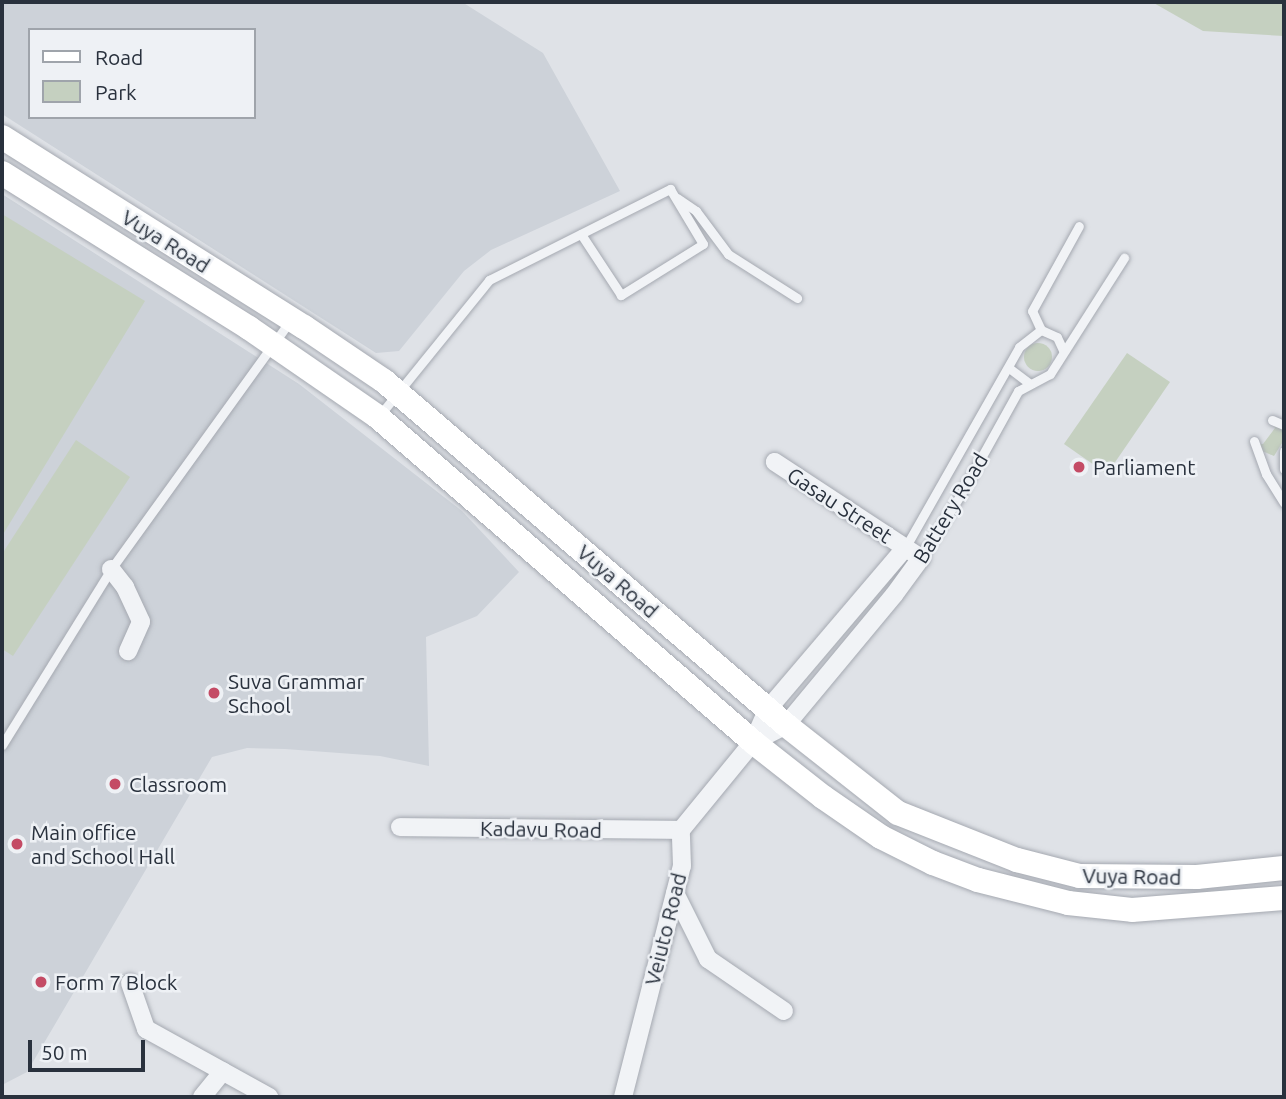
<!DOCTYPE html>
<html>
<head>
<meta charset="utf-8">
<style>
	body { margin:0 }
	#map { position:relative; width:1286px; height:1099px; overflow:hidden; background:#dfe2e7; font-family:Ubuntu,sans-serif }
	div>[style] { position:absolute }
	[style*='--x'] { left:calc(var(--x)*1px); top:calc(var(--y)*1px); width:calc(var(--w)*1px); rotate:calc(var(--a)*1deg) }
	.built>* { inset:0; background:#cdd2d9 }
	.green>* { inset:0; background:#c5d0c0 }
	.round { border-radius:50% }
	.roads { filter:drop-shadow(0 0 2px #a5a9b1) drop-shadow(0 0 2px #a5a9b1) }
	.lane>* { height:9px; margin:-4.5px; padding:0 4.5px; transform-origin:4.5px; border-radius:4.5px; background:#f1f3f6 }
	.street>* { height:18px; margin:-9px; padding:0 9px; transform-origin:9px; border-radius:9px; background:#f1f3f6 }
	.secondary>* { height:24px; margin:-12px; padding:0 12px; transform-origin:12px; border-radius:12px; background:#fff }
	.dots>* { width:19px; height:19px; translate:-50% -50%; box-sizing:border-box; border:4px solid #eef1f5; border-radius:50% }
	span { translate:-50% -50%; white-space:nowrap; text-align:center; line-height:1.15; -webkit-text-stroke:5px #eef1f5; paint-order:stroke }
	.street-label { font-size:21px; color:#29313d }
	.poi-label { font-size:21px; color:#29313d }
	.left { translate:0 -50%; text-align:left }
	.frame { position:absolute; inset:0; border:4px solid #29313d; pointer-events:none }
	.legend { position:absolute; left:28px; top:28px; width:228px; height:91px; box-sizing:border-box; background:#eef1f5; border:2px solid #9fa4ab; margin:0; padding:9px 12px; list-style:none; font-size:21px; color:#29313d }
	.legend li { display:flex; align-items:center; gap:14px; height:35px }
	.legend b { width:35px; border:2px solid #9fa4ab }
	.scale { position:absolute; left:28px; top:1040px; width:117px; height:32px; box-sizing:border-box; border:4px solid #29313d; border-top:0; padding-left:9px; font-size:21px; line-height:24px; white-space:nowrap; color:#29313d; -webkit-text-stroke:5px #eef1f5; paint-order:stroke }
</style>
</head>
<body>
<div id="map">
	<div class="built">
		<i style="clip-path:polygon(evenodd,2px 2px,462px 2px,543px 53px,620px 191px,491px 250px,464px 271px,399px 351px,376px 353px,2px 114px,2px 2px,30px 30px,254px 30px,254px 117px,30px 117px,30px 30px)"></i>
		<i style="clip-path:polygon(2px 194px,299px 384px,462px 511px,519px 572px,477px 616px,426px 637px,429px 766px,380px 756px,285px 749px,247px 748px,212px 757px,27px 1072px,2px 1085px)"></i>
	</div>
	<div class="green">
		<i style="clip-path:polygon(1152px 2px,1284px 2px,1284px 36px,1203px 31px)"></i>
		<i style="clip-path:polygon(2px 214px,145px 301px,2px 536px)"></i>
		<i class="round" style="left:1024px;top:343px;width:28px;height:28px"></i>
		<i style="clip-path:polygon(1127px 353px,1170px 382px,1107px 474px,1064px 444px)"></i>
		<i style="clip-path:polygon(1273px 425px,1284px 429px,1284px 440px,1274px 456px,1260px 450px,1259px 444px,1263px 444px,1275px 428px)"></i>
		<i style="clip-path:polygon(76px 440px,130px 477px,13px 656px,2px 649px,2px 554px)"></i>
	</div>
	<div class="roads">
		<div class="lane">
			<i style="--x:677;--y:198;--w:23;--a:34"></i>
			<i style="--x:696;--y:211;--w:54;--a:53.3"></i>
			<i style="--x:728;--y:254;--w:82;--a:32.5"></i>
			<i style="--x:1063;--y:350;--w:14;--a:-115"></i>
			<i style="--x:1057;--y:337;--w:17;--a:-156"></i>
			<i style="--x:1041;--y:330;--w:21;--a:-115"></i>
			<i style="--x:1032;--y:311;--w:97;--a:-61.1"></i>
			<i style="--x:1009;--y:368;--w:25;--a:37"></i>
			<i style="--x:379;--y:416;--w:175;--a:-51"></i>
			<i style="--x:489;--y:280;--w:203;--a:-26.7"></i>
			<i style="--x:670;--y:189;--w:64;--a:59"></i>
			<i style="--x:703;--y:244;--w:97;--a:148.1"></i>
			<i style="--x:621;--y:295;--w:73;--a:-123.3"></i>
			<i style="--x:1272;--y:420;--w:13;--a:23"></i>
			<i style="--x:1254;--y:441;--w:35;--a:70"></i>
			<i style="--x:1266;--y:474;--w:34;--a:58"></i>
			<i style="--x:1284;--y:451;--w:18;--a:90"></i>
			<i style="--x:905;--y:548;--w:231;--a:-60.4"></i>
			<i style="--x:1019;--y:347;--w:28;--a:-38"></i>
			<i style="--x:921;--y:558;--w:75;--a:-58"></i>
			<i style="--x:961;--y:494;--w:118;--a:-61"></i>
			<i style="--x:1018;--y:391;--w:36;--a:-28"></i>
			<i style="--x:1050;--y:374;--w:138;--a:-57.5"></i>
			<i style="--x:2;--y:745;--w:207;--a:-58.2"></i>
			<i style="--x:111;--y:569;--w:306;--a:-54.2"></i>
		</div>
		<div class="street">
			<i style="--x:111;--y:569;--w:23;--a:52"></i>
			<i style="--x:125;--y:587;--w:38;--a:65"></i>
			<i style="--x:141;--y:622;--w:32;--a:114"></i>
			<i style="--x:753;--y:742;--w:37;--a:-27"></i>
			<i style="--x:786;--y:725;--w:169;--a:-50.3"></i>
			<i style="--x:894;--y:595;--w:46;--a:-53.9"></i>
			<i style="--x:921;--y:558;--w:175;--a:-146.7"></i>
			<i style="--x:400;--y:827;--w:281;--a:0.6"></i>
			<i style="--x:675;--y:893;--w:74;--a:63.4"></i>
			<i style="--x:708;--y:959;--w:92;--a:34.4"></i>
			<i style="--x:130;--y:983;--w:49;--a:70.8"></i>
			<i style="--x:146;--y:1029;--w:141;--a:28.9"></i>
			<i style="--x:202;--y:1097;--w:33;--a:-51"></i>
			<i style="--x:623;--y:1097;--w:238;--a:-75.7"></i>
			<i style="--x:682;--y:866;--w:36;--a:-92"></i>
			<i style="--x:681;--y:830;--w:114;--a:-50.7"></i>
			<i style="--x:753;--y:742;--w:36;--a:-66"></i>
			<i style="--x:768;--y:709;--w:211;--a:-49.6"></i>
		</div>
		<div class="secondary">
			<i style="--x:2;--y:137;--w:357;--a:32.2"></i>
			<i style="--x:304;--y:327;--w:97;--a:34"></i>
			<i style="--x:384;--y:381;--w:529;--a:40.55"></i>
			<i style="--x:786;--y:725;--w:142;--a:38.2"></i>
			<i style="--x:898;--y:813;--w:128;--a:21.6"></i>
			<i style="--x:1017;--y:860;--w:65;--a:14.3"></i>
			<i style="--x:1080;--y:876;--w:117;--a:0.5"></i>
			<i style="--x:1197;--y:877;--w:87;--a:-5.9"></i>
			<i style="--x:2;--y:173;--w:292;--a:32.1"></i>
			<i style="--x:249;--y:328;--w:157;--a:34.6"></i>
			<i style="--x:378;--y:417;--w:496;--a:40.9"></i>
			<i style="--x:753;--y:742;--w:89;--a:38.2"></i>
			<i style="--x:823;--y:797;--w:70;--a:34.6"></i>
			<i style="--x:881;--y:837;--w:58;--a:26.6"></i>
			<i style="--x:933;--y:863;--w:48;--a:20.7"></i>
			<i style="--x:978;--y:880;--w:93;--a:14.3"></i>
			<i style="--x:1068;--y:903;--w:64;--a:6.2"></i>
			<i style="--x:1132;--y:910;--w:152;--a:-4.5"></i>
		</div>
	</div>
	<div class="dots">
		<i style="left:1079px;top:467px;background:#c44b65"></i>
		<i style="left:214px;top:693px;background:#c44b65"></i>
		<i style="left:115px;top:784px;background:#c44b65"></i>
		<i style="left:17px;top:844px;background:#c44b65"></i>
		<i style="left:41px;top:982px;background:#c44b65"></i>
	</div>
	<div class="street-label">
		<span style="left:166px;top:241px;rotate:32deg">Vuya Road</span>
		<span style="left:840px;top:505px;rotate:33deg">Gasau Street</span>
		<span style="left:950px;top:508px;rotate:-59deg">Battery Road</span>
		<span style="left:618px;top:581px;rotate:41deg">Vuya Road</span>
		<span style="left:541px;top:829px;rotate:1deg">Kadavu Road</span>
		<span style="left:1132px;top:876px;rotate:1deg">Vuya Road</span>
		<span style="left:665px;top:929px;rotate:-76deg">Veiuto Road</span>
	</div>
	<div class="poi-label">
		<span class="left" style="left:1093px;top:467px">Parliament</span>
		<span class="left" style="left:228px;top:693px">Suva Grammar<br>School</span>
		<span class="left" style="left:129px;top:784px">Classroom</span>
		<span class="left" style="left:31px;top:844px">Main office<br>and School Hall</span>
		<span class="left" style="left:55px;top:982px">Form 7 Block</span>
	</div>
	<div class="frame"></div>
	<ul class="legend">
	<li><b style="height:9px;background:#fff"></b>Road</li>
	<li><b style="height:19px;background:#c5d0c0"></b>Park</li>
	</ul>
	<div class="scale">50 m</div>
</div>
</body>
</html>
